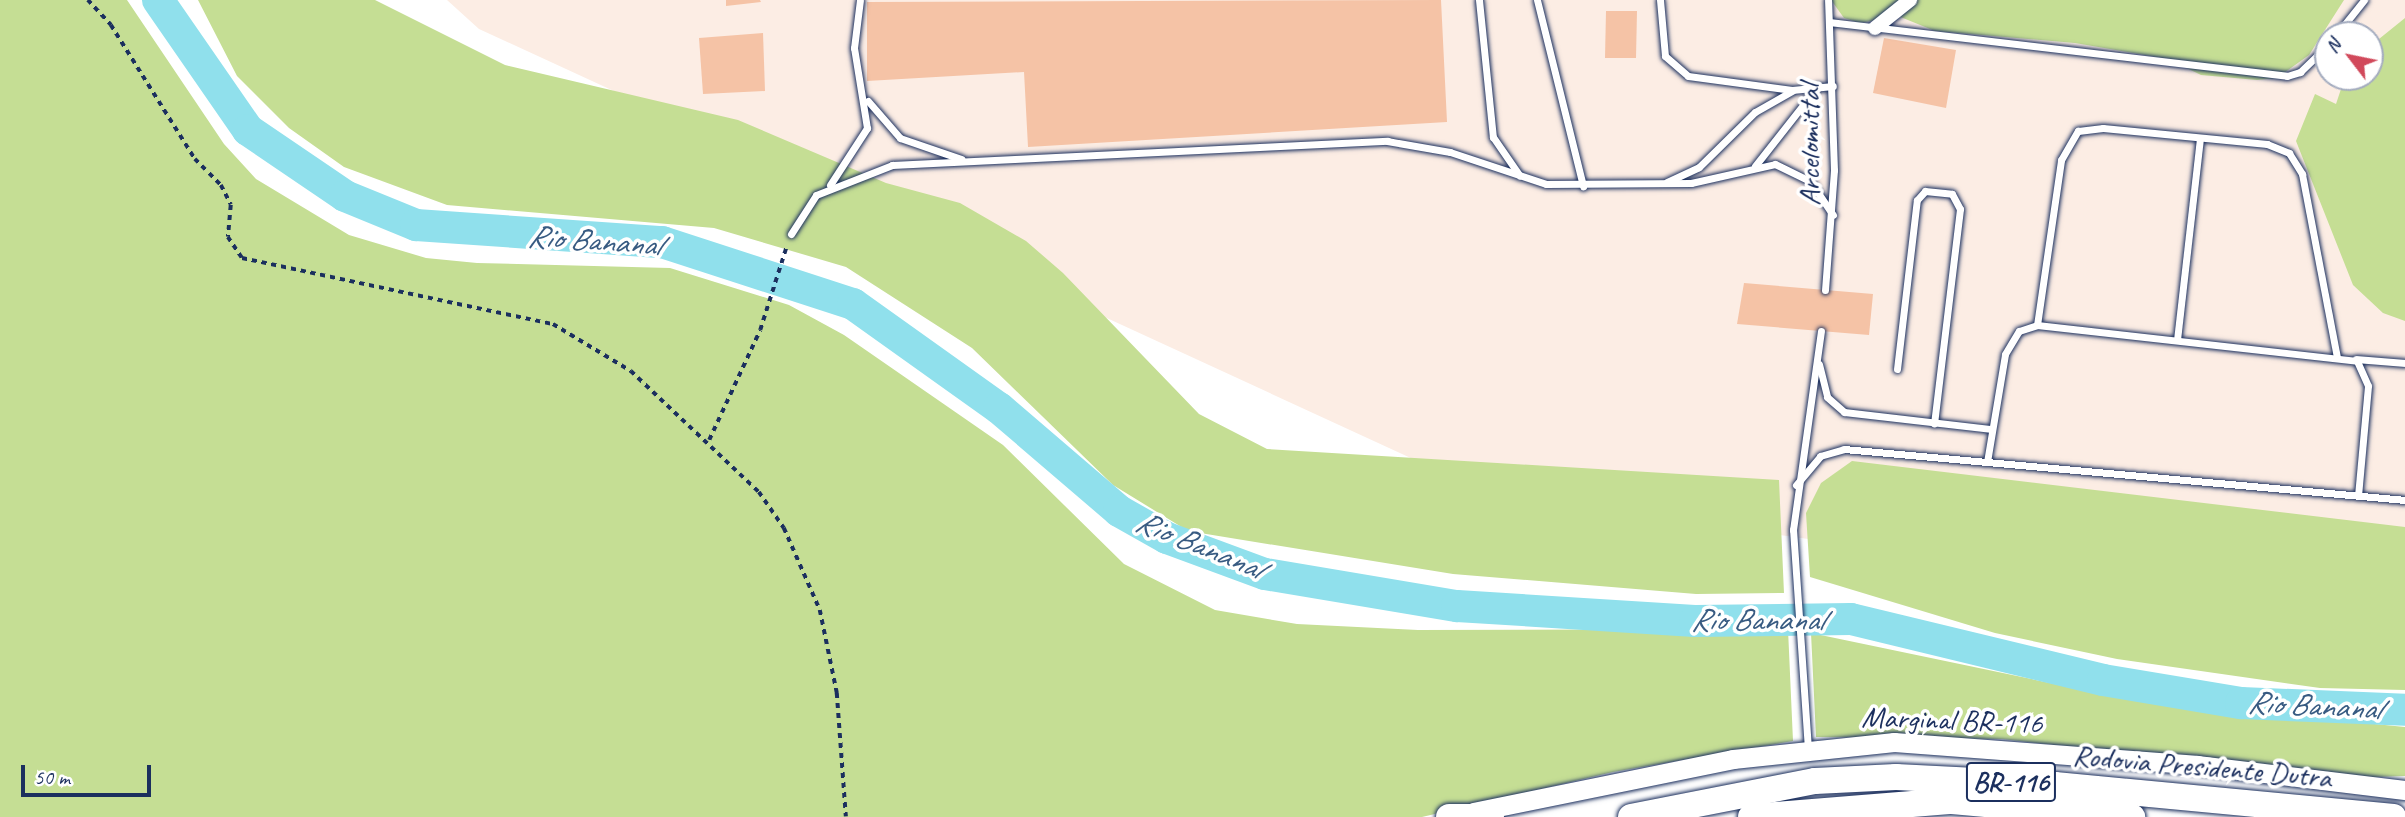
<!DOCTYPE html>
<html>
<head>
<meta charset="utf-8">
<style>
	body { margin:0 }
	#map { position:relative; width:2405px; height:817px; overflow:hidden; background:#fff; font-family:Caveat,sans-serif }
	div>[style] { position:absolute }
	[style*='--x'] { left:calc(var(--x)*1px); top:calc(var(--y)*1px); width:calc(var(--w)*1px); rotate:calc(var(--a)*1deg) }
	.built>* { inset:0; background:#fcede4 }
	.green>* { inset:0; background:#c5de94 }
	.river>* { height:32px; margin:-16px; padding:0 16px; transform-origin:16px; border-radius:16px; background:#90e0ec }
	.building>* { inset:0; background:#f5c3a6 }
	.path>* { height:3.5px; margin-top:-1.75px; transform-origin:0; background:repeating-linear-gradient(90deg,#1b2f5e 0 5px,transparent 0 10px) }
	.roads { filter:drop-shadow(0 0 2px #1b2f5e) drop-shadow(0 0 2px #1b2f5e) }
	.service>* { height:7px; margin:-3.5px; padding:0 3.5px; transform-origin:3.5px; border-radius:3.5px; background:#fff }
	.minor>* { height:14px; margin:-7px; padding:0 7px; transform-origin:7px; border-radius:7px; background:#fff }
	.secondary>* { height:19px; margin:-9.5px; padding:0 9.5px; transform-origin:9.5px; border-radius:9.5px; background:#fff }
	.motorway>* { height:26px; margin:-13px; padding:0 13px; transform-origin:13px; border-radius:13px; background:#fff }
	span { translate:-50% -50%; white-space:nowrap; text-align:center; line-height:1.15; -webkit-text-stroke:7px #fff; paint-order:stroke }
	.shield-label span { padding:2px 5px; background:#fff; border:2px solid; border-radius:5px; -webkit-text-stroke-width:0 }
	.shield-label { font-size:28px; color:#1b2f5e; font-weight:700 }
	.street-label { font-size:30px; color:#1b2f5e }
	.water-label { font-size:32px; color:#385b82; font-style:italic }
	.north { position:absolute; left:2314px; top:21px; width:70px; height:70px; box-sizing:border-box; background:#fff; border:2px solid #a4acbf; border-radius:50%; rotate:302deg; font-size:19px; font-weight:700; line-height:28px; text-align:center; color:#1b2f5e }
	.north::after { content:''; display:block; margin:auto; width:24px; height:32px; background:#d1495b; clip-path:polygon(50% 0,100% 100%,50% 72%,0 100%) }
	.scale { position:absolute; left:21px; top:765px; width:130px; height:32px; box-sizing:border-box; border:4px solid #1b2f5e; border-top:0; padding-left:9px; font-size:21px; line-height:24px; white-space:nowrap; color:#1b2f5e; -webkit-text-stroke:5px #fff; paint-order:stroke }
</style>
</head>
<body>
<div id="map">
	<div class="built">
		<i style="clip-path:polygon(evenodd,447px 0,2405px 0,2405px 623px,1489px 494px,479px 29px,447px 0,2328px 35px,2370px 35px,2370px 77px,2328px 77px,2328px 35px)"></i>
	</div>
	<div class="green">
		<i style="clip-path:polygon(0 0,127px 0,224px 144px,256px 179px,349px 235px,426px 258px,477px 263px,670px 268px,789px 305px,844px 335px,1003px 445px,1124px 564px,1215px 610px,1297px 624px,1418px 630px,1788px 629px,1793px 741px,1613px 772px,1422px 817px,0 817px)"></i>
		<i style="clip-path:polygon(198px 0,375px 0,505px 65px,738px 120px,886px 183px,960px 203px,1026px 241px,1063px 273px,1199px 414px,1267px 449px,1779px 480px,1784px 593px,1696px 594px,1453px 574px,1188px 531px,1113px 485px,972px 348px,846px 267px,714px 228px,447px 205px,344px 167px,289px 128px,237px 76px)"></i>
		<i style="clip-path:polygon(1831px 0,2344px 0,2309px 55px,2277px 78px,2257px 80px,2201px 75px,2168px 59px,2075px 43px,1935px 31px,1898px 16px,1860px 23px,1844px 18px)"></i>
		<i style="clip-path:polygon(2405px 18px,2405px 321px,2383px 313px,2353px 285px,2296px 141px,2315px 94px,2336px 104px,2345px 77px,2370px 77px,2370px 35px,2379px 39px)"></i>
		<i style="clip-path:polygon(1852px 461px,2405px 527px,2405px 690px,2320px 688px,2117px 659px,1995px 633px,1810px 577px,1806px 513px,1821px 483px)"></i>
		<i style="clip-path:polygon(1811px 633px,2132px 700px,2405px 727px,2405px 776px,2344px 778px,2002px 739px,1816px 737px)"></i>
	</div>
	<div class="river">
		<i style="--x:158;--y:0;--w:158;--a:55.3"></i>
		<i style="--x:248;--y:130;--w:117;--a:34.2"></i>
		<i style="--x:345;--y:196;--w:77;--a:22.2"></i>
		<i style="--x:416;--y:225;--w:247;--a:4"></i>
		<i style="--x:662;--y:242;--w:201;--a:18"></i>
		<i style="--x:853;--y:304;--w:179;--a:35.5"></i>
		<i style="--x:999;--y:408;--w:158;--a:40.6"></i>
		<i style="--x:1119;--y:511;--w:55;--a:29.4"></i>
		<i style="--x:1167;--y:538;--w:104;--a:20.2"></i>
		<i style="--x:1265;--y:574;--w:195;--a:9.5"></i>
		<i style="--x:1457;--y:606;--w:238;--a:3.6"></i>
		<i style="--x:1695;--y:621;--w:156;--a:-0.7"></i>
		<i style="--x:1851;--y:619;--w:259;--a:13.6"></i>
		<i style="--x:2103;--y:680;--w:140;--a:9.5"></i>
		<i style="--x:2241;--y:703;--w:164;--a:2.4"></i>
	</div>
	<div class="building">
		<i style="clip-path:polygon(726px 0,760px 0,761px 2px,726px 6px)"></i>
		<i style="clip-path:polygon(1441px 0,1447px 122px,1028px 147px,1024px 72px,867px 81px,867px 2px)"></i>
		<i style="clip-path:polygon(1606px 11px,1637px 11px,1636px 58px,1605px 58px)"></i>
		<i style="clip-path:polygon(763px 33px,765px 91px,703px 94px,699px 38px)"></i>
		<i style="clip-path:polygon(1884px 38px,1956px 50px,1946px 108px,1873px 93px)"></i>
		<i style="clip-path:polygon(1744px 283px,1873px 294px,1869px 335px,1737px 324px)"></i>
	</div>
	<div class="path">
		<i style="--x:88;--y:0;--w:34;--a:47"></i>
		<i style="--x:111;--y:25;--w:158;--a:57.9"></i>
		<i style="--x:195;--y:159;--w:37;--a:45"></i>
		<i style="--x:221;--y:185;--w:22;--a:63"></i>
		<i style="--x:231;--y:205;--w:32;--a:95"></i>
		<i style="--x:228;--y:237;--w:25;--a:56"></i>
		<i style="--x:242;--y:258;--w:318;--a:12"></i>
		<i style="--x:553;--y:324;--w:91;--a:31.1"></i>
		<i style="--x:631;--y:371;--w:176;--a:43.4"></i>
		<i style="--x:759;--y:492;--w:44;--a:55.2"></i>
		<i style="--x:784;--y:528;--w:90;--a:66.3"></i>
		<i style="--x:820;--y:610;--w:85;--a:78.4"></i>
		<i style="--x:837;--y:693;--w:124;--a:85.8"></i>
		<i style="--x:709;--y:440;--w:121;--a:-65.1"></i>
		<i style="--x:760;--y:330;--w:89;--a:-72.4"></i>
	</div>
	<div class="roads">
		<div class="service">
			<i style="--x:1479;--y:0;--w:138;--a:84.2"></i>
			<i style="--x:1493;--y:137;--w:47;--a:55.3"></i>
			<i style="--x:1537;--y:0;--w:192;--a:76.1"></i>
			<i style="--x:1660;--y:0;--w:56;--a:84.9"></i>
			<i style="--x:1665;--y:56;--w:30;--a:41"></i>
			<i style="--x:1688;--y:76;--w:105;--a:7.7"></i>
			<i style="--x:1792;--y:90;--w:41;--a:-5.6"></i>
			<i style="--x:1829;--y:22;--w:461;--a:6.7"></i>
			<i style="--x:2287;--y:76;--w:14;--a:-17"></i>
			<i style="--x:2300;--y:72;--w:39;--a:-44"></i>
			<i style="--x:2336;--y:35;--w:45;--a:-51.3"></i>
			<i style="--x:868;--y:101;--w:49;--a:49.1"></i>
			<i style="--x:900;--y:138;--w:65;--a:19"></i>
			<i style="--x:1755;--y:166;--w:102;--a:-51.8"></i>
			<i style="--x:1667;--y:182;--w:35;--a:-25"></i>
			<i style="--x:1699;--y:167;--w:78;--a:-44.5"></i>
			<i style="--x:1755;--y:112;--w:43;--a:-29.6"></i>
			<i style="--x:830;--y:185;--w:68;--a:-57"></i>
			<i style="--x:867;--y:128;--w:81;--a:-99.2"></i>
			<i style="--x:854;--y:48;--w:48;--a:-82.9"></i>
			<i style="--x:791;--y:234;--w:46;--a:-57.3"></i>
			<i style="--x:816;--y:195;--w:82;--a:-21.5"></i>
			<i style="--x:892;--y:165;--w:496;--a:-2.8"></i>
			<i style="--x:1387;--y:141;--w:64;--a:9.9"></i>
			<i style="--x:1450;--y:152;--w:101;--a:18.4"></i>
			<i style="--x:1546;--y:184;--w:145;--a:-0.4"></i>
			<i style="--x:1691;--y:183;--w:86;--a:-12.7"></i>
			<i style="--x:1775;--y:164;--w:39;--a:26"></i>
			<i style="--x:1810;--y:181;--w:41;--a:55.9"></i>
			<i style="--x:1825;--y:290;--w:120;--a:-85.7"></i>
			<i style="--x:1834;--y:170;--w:170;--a:-92"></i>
			<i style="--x:2037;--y:325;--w:167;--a:-81.7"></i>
			<i style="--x:2061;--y:160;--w:34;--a:-60"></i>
			<i style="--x:2078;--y:131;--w:25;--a:-7"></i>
			<i style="--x:2103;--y:128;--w:165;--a:5.6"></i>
			<i style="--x:2267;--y:144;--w:24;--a:22"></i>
			<i style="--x:2289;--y:153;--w:25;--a:58"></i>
			<i style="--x:2302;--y:174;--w:186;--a:79.2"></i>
			<i style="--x:2177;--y:340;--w:203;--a:-83.5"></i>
			<i style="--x:2356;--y:359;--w:49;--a:4.7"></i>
			<i style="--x:1819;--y:364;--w:34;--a:76"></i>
			<i style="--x:1827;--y:397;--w:23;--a:41"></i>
			<i style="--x:1844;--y:412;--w:149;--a:6.6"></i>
			<i style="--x:1897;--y:369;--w:170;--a:-83.3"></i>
			<i style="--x:1917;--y:200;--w:12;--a:-48"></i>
			<i style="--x:1925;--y:191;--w:27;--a:6"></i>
			<i style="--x:1952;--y:194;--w:17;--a:62"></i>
			<i style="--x:1960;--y:209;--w:216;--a:96.9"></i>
			<i style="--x:1987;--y:462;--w:109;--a:-80.5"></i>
			<i style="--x:2005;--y:354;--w:27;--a:-59"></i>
			<i style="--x:2019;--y:331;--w:19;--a:-18"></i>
			<i style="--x:2037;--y:325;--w:322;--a:6.4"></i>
			<i style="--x:2357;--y:361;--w:27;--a:66"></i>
			<i style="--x:2368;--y:386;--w:110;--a:95.2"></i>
			<i style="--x:1796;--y:485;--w:38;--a:-50"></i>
			<i style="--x:1820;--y:456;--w:25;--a:-16"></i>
			<i style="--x:1844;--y:449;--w:563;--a:5.19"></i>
			<i style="--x:1808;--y:749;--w:220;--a:-93.9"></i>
			<i style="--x:1793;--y:530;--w:201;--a:-82"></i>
		</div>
		<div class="minor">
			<i style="--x:1875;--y:28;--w:45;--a:-38.7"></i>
		</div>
		<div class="secondary">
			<i style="--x:1473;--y:812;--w:265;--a:-11.5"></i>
			<i style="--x:1733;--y:759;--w:162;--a:-6"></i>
			<i style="--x:1894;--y:742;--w:305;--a:4.3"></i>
			<i style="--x:2198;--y:765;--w:209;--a:6.9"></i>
		</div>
		<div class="motorway">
			<i style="--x:1449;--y:817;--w:42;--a:0"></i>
			<i style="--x:1631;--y:817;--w:187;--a:-11.1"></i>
			<i style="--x:1815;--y:781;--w:81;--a:-2.8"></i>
			<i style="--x:1896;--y:777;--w:159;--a:2.9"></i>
			<i style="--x:2055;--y:785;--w:340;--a:5.4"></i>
			<i style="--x:1751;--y:817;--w:202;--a:-4.6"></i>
			<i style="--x:1952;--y:801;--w:181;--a:5.1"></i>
		</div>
	</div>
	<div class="shield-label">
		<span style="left:2011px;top:782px">BR-116</span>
	</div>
	<div class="street-label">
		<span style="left:1809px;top:145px;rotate:-90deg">Arcelomittal</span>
		<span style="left:1952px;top:720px;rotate:2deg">Marginal BR-116</span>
		<span style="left:2202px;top:766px;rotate:5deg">Rodovia Presidente Dutra</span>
	</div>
	<div class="water-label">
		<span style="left:594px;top:241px;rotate:4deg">Rio Bananal</span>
		<span style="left:1199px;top:545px;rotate:22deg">Rio Bananal</span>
		<span style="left:1757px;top:620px">Rio Bananal</span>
		<span style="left:2314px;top:706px;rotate:3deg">Rio Bananal</span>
	</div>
	<div class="north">N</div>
	<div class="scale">50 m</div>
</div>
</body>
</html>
